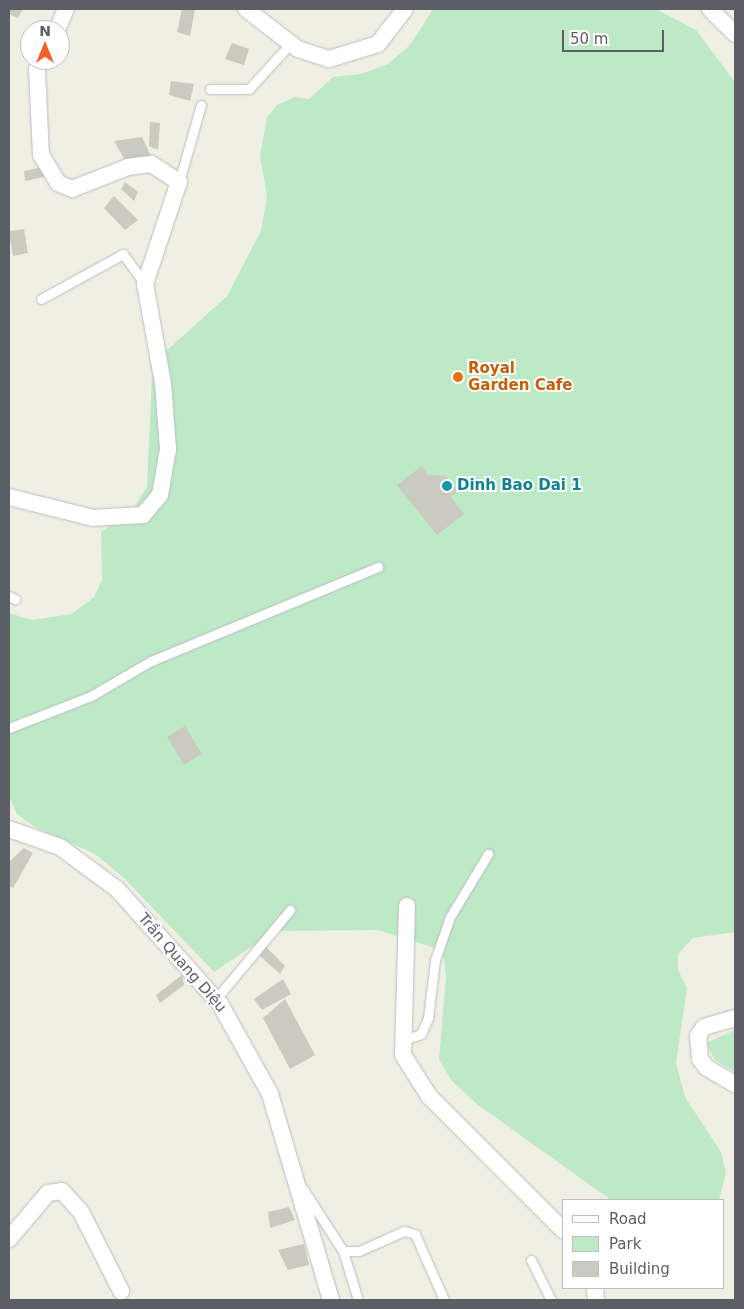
<!DOCTYPE html>
<html>
<head>
<meta charset="utf-8">
<style>
	body { margin:0 }
	#map { position:relative; width:744px; height:1309px; overflow:hidden; background:#efefe4; font-family:"DejaVu Sans",sans-serif }
	div>[style] { position:absolute }
	[style*='--x'] { left:calc(var(--x)*1px); top:calc(var(--y)*1px); width:calc(var(--w)*1px); rotate:calc(var(--a)*1deg) }
	.green>* { inset:0; background:#bee9c7 }
	.building>* { inset:0; background:#cacac0 }
	.roads { filter:drop-shadow(0 0 1px #bbbcc3) drop-shadow(0 0 1px #bbbcc3) }
	.lane>* { height:9px; margin:-4.5px; padding:0 4.5px; transform-origin:4.5px; border-radius:4.5px; background:#fff }
	.street>* { height:16px; margin:-8px; padding:0 8px; transform-origin:8px; border-radius:8px; background:#fff }
	.dots>* { width:14px; height:14px; translate:-50% -50%; box-sizing:border-box; border:2px solid #fff; border-radius:50% }
	span { translate:-50% -50%; white-space:nowrap; text-align:center; line-height:1.15; -webkit-text-stroke:4px #fff; paint-order:stroke }
	.food-label { font-size:15px; color:#c56008; font-weight:700 }
	.left { translate:0 -50%; text-align:left }
	.culture-label { font-size:15px; color:#0d838f; font-weight:700 }
	.street-label { font-size:15px; color:#5c5e65 }
	.frame { position:absolute; inset:0; border:10px solid #5c5e65; pointer-events:none }
	.legend { position:absolute; left:562px; top:1199px; width:162px; height:90px; box-sizing:border-box; background:#fff; border:1px solid #bebfc1; margin:0; padding:6px 9px; list-style:none; font-size:15px; color:#5c5e65 }
	.legend li { display:flex; align-items:center; gap:10px; height:25px }
	.legend b { width:25px; border:1px solid #bebfc1 }
	.north { position:absolute; left:20px; top:20px; width:50px; height:50px; box-sizing:border-box; background:#fff; border:1px solid #bebfc1; border-radius:50%; rotate:0deg; font-size:14px; font-weight:700; line-height:20px; text-align:center; color:#5c5e65 }
	.north::after { content:''; display:block; margin:auto; width:18px; height:22px; background:#f66023; clip-path:polygon(50% 0,100% 100%,50% 72%,0 100%) }
	.scale { position:absolute; left:562px; top:30px; width:102px; height:22px; box-sizing:border-box; border:2px solid #5c5e65; border-top:0; padding-left:6px; font-size:15px; line-height:18px; white-space:nowrap; color:#5c5e65; -webkit-text-stroke:4px #fff; paint-order:stroke }
</style>
</head>
<body>
<div id="map">
	<div class="green">
		<i style="clip-path:polygon(433px 9px,656px 9px,696px 30px,735px 82px,735px 932px,693px 938px,678px 954px,678px 970px,687px 988px,676px 1063px,685px 1097px,721px 1152px,726px 1173px,719px 1200px,611px 1200px,478px 1105px,452px 1081px,439px 1060px,446px 976px,444px 959px,432px 947px,378px 930px,275px 931px,214px 972px,124px 878px,95px 854px,35px 827px,17px 814px,9px 796px,9px 613px,32px 620px,72px 614px,94px 597px,102px 580px,101px 532px,134px 507px,147px 487px,152px 376px,163px 354px,227px 296px,261px 231px,267px 196px,260px 156px,267px 117px,277px 105px,295px 97px,309px 99px,333px 77px,361px 74px,388px 64px,410px 45px)"></i>
		<i style="clip-path:polygon(735px 1030px,735px 1072px,715px 1060px,706px 1043px)"></i>
	</div>
	<div class="building">
		<i style="clip-path:polygon(9px 9px,23px 9px,18px 18px,9px 14px)"></i>
		<i style="clip-path:polygon(182px 9px,195px 9px,190px 36px,177px 32px)"></i>
		<i style="clip-path:polygon(232px 43px,249px 49px,244px 65px,225px 59px)"></i>
		<i style="clip-path:polygon(171px 81px,194px 84px,190px 101px,169px 95px)"></i>
		<i style="clip-path:polygon(150px 122px,160px 123px,158px 150px,149px 146px)"></i>
		<i style="clip-path:polygon(142px 137px,152px 159px,127px 163px,114px 141px)"></i>
		<i style="clip-path:polygon(43px 167px,48px 176px,25px 181px,24px 171px)"></i>
		<i style="clip-path:polygon(125px 182px,138px 192px,134px 201px,121px 189px)"></i>
		<i style="clip-path:polygon(114px 196px,138px 220px,125px 230px,104px 208px)"></i>
		<i style="clip-path:polygon(24px 229px,28px 253px,13px 256px,9px 231px)"></i>
		<i style="clip-path:polygon(422px 466px,428px 475px,446px 476px,458px 491px,451px 497px,464px 514px,437px 535px,397px 485px)"></i>
		<i style="clip-path:polygon(185px 726px,202px 754px,184px 765px,167px 737px)"></i>
		<i style="clip-path:polygon(24px 848px,33px 853px,13px 888px,9px 886px,9px 862px)"></i>
		<i style="clip-path:polygon(265px 946px,285px 966px,280px 974px,260px 956px)"></i>
		<i style="clip-path:polygon(182px 975px,184px 985px,160px 1003px,156px 995px)"></i>
		<i style="clip-path:polygon(283px 979px,291px 994px,262px 1010px,254px 999px)"></i>
		<i style="clip-path:polygon(285px 999px,315px 1055px,290px 1069px,263px 1018px)"></i>
		<i style="clip-path:polygon(289px 1207px,295px 1220px,270px 1228px,268px 1212px)"></i>
		<i style="clip-path:polygon(304px 1244px,309px 1265px,288px 1270px,278px 1250px)"></i>
	</div>
	<div class="roads">
		<div class="lane">
			<i style="--x:210;--y:89;--w:39;--a:0"></i>
			<i style="--x:249;--y:89;--w:61;--a:-47.7"></i>
			<i style="--x:179;--y:182;--w:80;--a:-74.1"></i>
			<i style="--x:41;--y:299;--w:94;--a:-28.8"></i>
			<i style="--x:123;--y:254;--w:37;--a:54"></i>
			<i style="--x:9;--y:596;--w:7;--a:27"></i>
			<i style="--x:9;--y:728;--w:88;--a:-21.3"></i>
			<i style="--x:91;--y:696;--w:69;--a:-30.3"></i>
			<i style="--x:151;--y:661;--w:246;--a:-22.5"></i>
			<i style="--x:216;--y:999;--w:116;--a:-50.3"></i>
			<i style="--x:403;--y:1040;--w:19;--a:-18"></i>
			<i style="--x:421;--y:1034;--w:17;--a:-66"></i>
			<i style="--x:428;--y:1018;--w:58;--a:-83.1"></i>
			<i style="--x:435;--y:960;--w:46;--a:-70.8"></i>
			<i style="--x:450;--y:917;--w:74;--a:-58.9"></i>
			<i style="--x:303;--y:1189;--w:74;--a:57.2"></i>
			<i style="--x:343;--y:1251;--w:16;--a:0"></i>
			<i style="--x:359;--y:1251;--w:49;--a:-24"></i>
			<i style="--x:404;--y:1231;--w:11;--a:15"></i>
			<i style="--x:415;--y:1234;--w:72;--a:66.3"></i>
			<i style="--x:343;--y:1251;--w:51;--a:73"></i>
			<i style="--x:531;--y:1260;--w:45;--a:63.4"></i>
		</div>
		<div class="street">
			<i style="--x:246;--y:9;--w:66;--a:37.6"></i>
			<i style="--x:298;--y:49;--w:33;--a:18"></i>
			<i style="--x:329;--y:59;--w:51;--a:-17"></i>
			<i style="--x:378;--y:44;--w:44;--a:-52.4"></i>
			<i style="--x:710;--y:9;--w:35;--a:45"></i>
			<i style="--x:57;--y:30;--w:23;--a:-67"></i>
			<i style="--x:9;--y:497;--w:87;--a:14"></i>
			<i style="--x:93;--y:518;--w:50;--a:-3.4"></i>
			<i style="--x:143;--y:515;--w:26;--a:-50"></i>
			<i style="--x:160;--y:495;--w:47;--a:-80.1"></i>
			<i style="--x:168;--y:449;--w:66;--a:-94.3"></i>
			<i style="--x:163;--y:383;--w:101;--a:-100.3"></i>
			<i style="--x:145;--y:284;--w:108;--a:-71.6"></i>
			<i style="--x:179;--y:182;--w:33;--a:-147"></i>
			<i style="--x:151;--y:164;--w:23;--a:173"></i>
			<i style="--x:128;--y:167;--w:60;--a:158.6"></i>
			<i style="--x:72;--y:189;--w:15;--a:-157"></i>
			<i style="--x:58;--y:183;--w:33;--a:-121"></i>
			<i style="--x:41;--y:155;--w:86;--a:-92.7"></i>
			<i style="--x:37;--y:69;--w:10;--a:-61"></i>
			<i style="--x:9;--y:829;--w:54;--a:19.4"></i>
			<i style="--x:60;--y:847;--w:71;--a:36.4"></i>
			<i style="--x:117;--y:889;--w:154;--a:48.2"></i>
			<i style="--x:220;--y:1004;--w:103;--a:60.9"></i>
			<i style="--x:270;--y:1094;--w:215;--a:73.5"></i>
			<i style="--x:407;--y:906;--w:149;--a:91.5"></i>
			<i style="--x:403;--y:1055;--w:49;--a:57.6"></i>
			<i style="--x:429;--y:1096;--w:190;--a:45"></i>
			<i style="--x:735;--y:1018;--w:32;--a:164"></i>
			<i style="--x:704;--y:1027;--w:11;--a:124"></i>
			<i style="--x:698;--y:1036;--w:23;--a:85"></i>
			<i style="--x:700;--y:1059;--w:11;--a:52"></i>
			<i style="--x:707;--y:1068;--w:32;--a:30"></i>
			<i style="--x:9;--y:1239;--w:60;--a:-49.7"></i>
			<i style="--x:48;--y:1193;--w:14;--a:-8"></i>
			<i style="--x:62;--y:1191;--w:28;--a:48"></i>
			<i style="--x:81;--y:1212;--w:89;--a:63.1"></i>
			<i style="--x:595;--y:1288;--w:12;--a:85"></i>
		</div>
	</div>
	<div class="dots">
		<i style="left:458px;top:377px;background:#e8710a"></i>
		<i style="left:447px;top:486px;background:#0f9aa8"></i>
	</div>
	<div class="food-label">
		<span class="left" style="left:468px;top:377px">Royal<br>Garden Cafe</span>
	</div>
	<div class="culture-label">
		<span class="left" style="left:457px;top:486px">Dinh Bao Dai 1</span>
	</div>
	<div class="street-label">
		<span style="left:182px;top:963px;rotate:49deg">Trần Quang Diệu</span>
	</div>
	<div class="frame"></div>
	<ul class="legend">
	<li><b style="height:6px;background:#fff"></b>Road</li>
	<li><b style="height:14px;background:#bee9c7"></b>Park</li>
	<li><b style="height:14px;background:#cacac0"></b>Building</li>
	</ul>
	<div class="north">N</div>
	<div class="scale">50 m</div>
</div>
</body>
</html>
